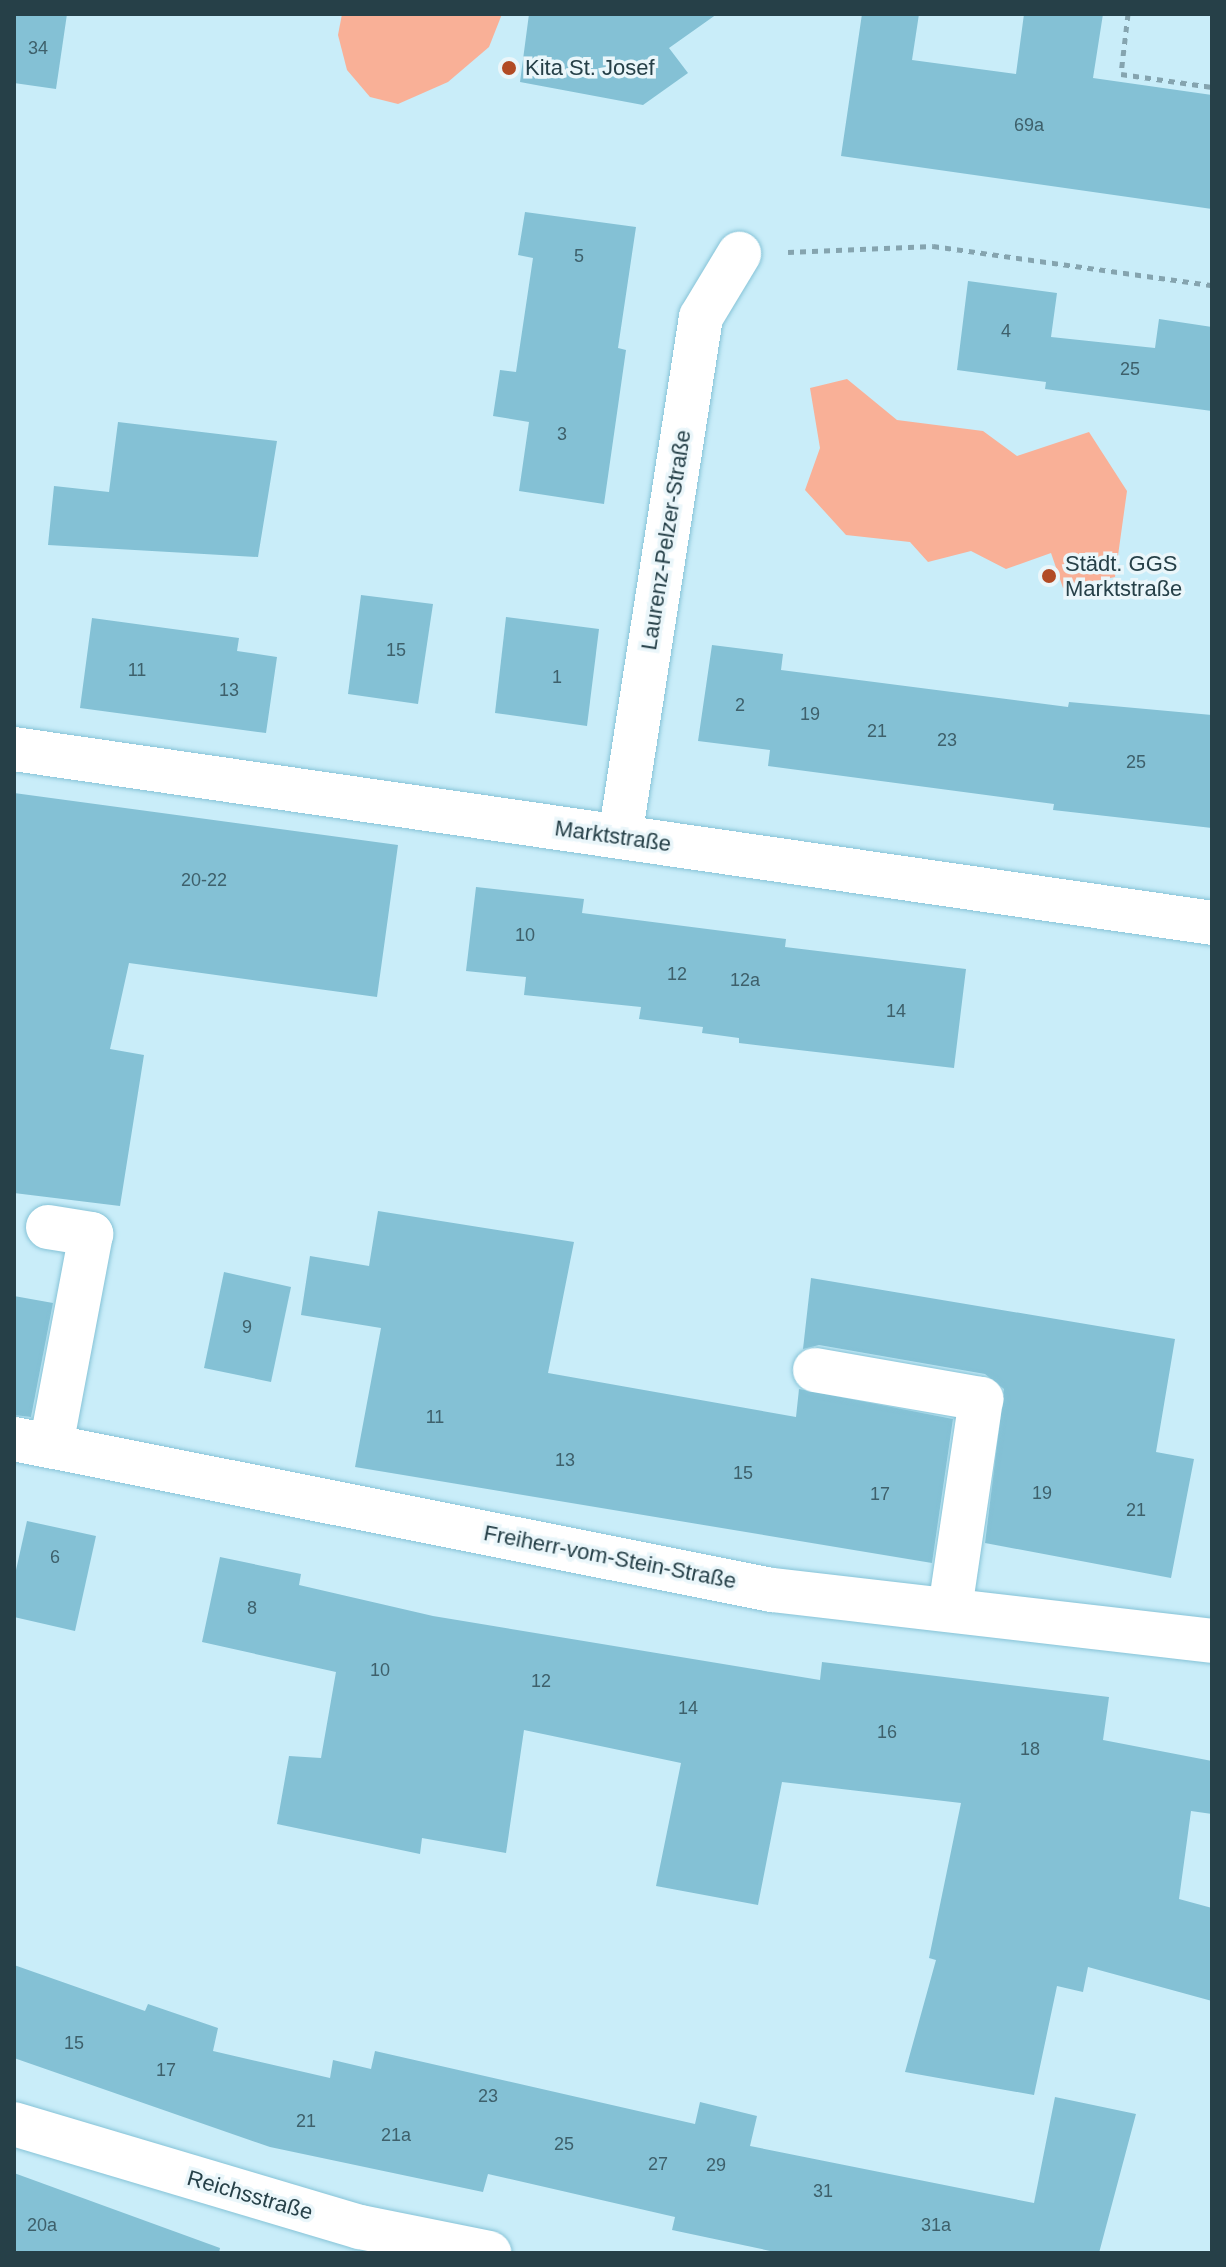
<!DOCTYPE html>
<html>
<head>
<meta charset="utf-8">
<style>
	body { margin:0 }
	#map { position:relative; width:1226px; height:2267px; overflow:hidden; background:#c9edf9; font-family:Helvetica,sans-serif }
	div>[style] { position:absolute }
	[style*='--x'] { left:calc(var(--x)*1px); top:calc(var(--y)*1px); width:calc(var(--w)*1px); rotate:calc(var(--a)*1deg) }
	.green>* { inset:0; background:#f9b097 }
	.building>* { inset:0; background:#84c1d5 }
	.path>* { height:5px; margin-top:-2.5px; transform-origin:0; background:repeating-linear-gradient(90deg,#85a4af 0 6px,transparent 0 12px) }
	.roads { filter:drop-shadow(0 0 2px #86c3d7) drop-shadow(0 0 2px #86c3d7) }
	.minor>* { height:44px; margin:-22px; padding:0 22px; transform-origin:22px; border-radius:22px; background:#fff }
	.dots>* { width:22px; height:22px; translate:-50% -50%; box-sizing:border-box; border:4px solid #eaf6fa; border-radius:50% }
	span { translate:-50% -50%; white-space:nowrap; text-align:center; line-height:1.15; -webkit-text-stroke:7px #eaf6fa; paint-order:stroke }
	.number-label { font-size:18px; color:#3e606b }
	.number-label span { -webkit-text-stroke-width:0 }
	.poi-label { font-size:22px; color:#264048 }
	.left { translate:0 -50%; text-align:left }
	.street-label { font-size:22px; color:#264048 }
	.frame { position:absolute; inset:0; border:16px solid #264048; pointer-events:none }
</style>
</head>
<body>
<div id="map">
	<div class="green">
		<i style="clip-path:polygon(342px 14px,502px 14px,489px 47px,448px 82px,398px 104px,370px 97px,347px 70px,338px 35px)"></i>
		<i style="clip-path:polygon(847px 379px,897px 420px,983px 431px,1017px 456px,1089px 432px,1127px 491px,1115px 577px,1063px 588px,1051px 553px,1006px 569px,971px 551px,928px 562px,910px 542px,846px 535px,805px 490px,820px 448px,810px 388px)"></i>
	</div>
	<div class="building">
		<i style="clip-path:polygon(14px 14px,67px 14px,56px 89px,14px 83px)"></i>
		<i style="clip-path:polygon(529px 14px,717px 14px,669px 48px,688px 73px,643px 105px,520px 82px)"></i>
		<i style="clip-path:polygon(862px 14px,919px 14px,912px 60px,1016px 74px,1024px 14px,1103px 14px,1093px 78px,1212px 95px,1212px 209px,841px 156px)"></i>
		<i style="clip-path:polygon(525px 212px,636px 227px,618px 348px,626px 350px,604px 504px,519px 491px,529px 422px,493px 416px,500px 370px,516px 372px,533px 258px,518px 255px)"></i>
		<i style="clip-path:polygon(968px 281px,1057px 293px,1051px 337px,1155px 348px,1159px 319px,1212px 327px,1212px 411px,1045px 389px,1046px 382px,957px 370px)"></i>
		<i style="clip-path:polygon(118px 422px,277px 441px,258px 557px,48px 545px,54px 486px,109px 492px)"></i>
		<i style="clip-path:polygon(361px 595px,433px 604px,418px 704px,348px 694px)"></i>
		<i style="clip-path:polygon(506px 617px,599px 629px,587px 726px,495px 713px)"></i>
		<i style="clip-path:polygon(92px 618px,239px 638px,237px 651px,277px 657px,266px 733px,80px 708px)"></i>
		<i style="clip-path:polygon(712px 645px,783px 654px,781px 670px,1068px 707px,1069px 702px,1212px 715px,1212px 828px,1053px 810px,1054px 804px,768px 766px,770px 750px,698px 741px)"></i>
		<i style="clip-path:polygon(14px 793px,398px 845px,377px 997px,129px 963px,110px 1049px,144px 1055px,120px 1206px,14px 1193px)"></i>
		<i style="clip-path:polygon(476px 887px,584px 899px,582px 913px,786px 939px,785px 947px,966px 969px,954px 1068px,739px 1043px,739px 1038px,702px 1033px,703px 1027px,639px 1019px,641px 1007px,524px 995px,526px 977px,466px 971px)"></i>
		<i style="clip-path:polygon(378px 1211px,574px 1242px,548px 1373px,796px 1417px,799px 1389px,953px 1419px,932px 1563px,355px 1467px,381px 1328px,301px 1315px,310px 1256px,369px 1266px)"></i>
		<i style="clip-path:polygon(224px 1272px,291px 1287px,271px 1382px,204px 1368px)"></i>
		<i style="clip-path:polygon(811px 1278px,1175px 1339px,1156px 1452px,1194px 1459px,1171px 1578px,985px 1543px,1004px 1389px,985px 1374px,819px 1345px,803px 1349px)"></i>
		<i style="clip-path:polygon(14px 1296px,53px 1303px,31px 1417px,14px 1415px)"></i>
		<i style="clip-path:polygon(27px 1521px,96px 1536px,75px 1631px,14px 1617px,14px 1579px)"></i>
		<i style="clip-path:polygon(220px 1557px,301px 1574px,299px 1585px,433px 1616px,820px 1680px,822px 1662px,1109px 1697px,1103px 1740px,1212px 1761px,1212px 1814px,1191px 1811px,1179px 1899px,1212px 1908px,1212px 2001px,1088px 1967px,1083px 1992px,1057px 1986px,1034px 2095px,905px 2072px,936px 1960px,929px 1958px,961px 1803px,782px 1782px,758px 1905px,656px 1886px,681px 1763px,524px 1730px,506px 1853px,422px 1838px,420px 1854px,277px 1824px,289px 1756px,321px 1758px,336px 1672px,202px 1642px)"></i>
		<i style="clip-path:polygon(14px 1965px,145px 2011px,148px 2004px,218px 2028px,213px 2051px,330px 2078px,333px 2060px,371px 2069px,375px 2051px,695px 2124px,700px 2102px,757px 2116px,750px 2146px,1034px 2203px,1055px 2097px,1136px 2114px,1099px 2253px,780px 2253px,672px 2230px,675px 2217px,488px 2174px,483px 2192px,270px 2147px,14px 2058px)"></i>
		<i style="clip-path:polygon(14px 2173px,220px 2248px,219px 2253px,14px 2253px)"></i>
	</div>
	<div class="path">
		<i style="--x:1128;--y:14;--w:60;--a:96.7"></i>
		<i style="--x:1121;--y:74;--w:92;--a:8.1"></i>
		<i style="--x:788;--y:252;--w:145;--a:-2.4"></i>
		<i style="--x:933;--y:246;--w:282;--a:8"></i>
	</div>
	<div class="roads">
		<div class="minor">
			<i style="--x:14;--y:749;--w:1211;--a:8.26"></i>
			<i style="--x:620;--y:837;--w:526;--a:-81.15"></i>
			<i style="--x:701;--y:317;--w:74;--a:-58.9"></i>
			<i style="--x:48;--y:1227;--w:44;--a:9.2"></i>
			<i style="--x:91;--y:1234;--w:216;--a:100.7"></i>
			<i style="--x:815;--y:1370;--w:169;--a:9.9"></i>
			<i style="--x:981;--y:1399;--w:213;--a:98.4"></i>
			<i style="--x:14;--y:1439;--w:773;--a:11.27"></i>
			<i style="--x:772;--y:1590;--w:443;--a:6.6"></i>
			<i style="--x:14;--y:2124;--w:361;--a:16.6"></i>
			<i style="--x:360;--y:2227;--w:132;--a:11.4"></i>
		</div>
	</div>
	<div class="dots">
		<i style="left:509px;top:68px;background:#b24b25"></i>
		<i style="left:1049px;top:576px;background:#b24b25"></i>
	</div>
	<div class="number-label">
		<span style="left:38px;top:48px">34</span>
		<span style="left:1029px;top:125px">69a</span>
		<span style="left:579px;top:256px">5</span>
		<span style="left:1006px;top:331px">4</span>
		<span style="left:1130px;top:369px">25</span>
		<span style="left:562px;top:434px">3</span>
		<span style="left:396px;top:650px">15</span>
		<span style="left:137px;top:670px">11</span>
		<span style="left:557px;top:677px">1</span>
		<span style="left:229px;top:690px">13</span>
		<span style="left:740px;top:705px">2</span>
		<span style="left:810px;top:714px">19</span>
		<span style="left:877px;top:731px">21</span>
		<span style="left:947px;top:740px">23</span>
		<span style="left:1136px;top:762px">25</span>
		<span style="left:204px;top:880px">20-22</span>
		<span style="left:525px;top:935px">10</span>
		<span style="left:677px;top:974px">12</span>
		<span style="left:745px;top:980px">12a</span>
		<span style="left:896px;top:1011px">14</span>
		<span style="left:247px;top:1327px">9</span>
		<span style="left:435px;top:1417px">11</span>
		<span style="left:565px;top:1460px">13</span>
		<span style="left:743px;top:1473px">15</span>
		<span style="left:1042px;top:1493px">19</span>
		<span style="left:880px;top:1494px">17</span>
		<span style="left:1136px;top:1510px">21</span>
		<span style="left:55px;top:1557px">6</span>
		<span style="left:252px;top:1608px">8</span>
		<span style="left:380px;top:1670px">10</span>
		<span style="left:541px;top:1681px">12</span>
		<span style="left:688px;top:1708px">14</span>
		<span style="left:887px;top:1732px">16</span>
		<span style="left:1030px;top:1749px">18</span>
		<span style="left:74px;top:2043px">15</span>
		<span style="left:166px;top:2070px">17</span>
		<span style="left:488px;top:2096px">23</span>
		<span style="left:306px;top:2121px">21</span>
		<span style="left:396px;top:2135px">21a</span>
		<span style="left:564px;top:2144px">25</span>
		<span style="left:658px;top:2164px">27</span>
		<span style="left:716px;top:2165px">29</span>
		<span style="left:823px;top:2191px">31</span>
		<span style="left:42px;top:2225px">20a</span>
		<span style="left:936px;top:2225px">31a</span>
	</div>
	<div class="poi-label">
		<span class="left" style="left:525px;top:68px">Kita St. Josef</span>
		<span class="left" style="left:1065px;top:576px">Städt. GGS<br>Marktstraße</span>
	</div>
	<div class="street-label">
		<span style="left:666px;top:540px;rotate:-81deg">Laurenz-Pelzer-Straße</span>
		<span style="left:613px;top:836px;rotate:8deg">Marktstraße</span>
		<span style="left:610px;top:1557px;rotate:11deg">Freiherr-vom-Stein-Straße</span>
		<span style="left:250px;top:2195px;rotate:16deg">Reichsstraße</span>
	</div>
	<div class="frame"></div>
</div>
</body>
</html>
